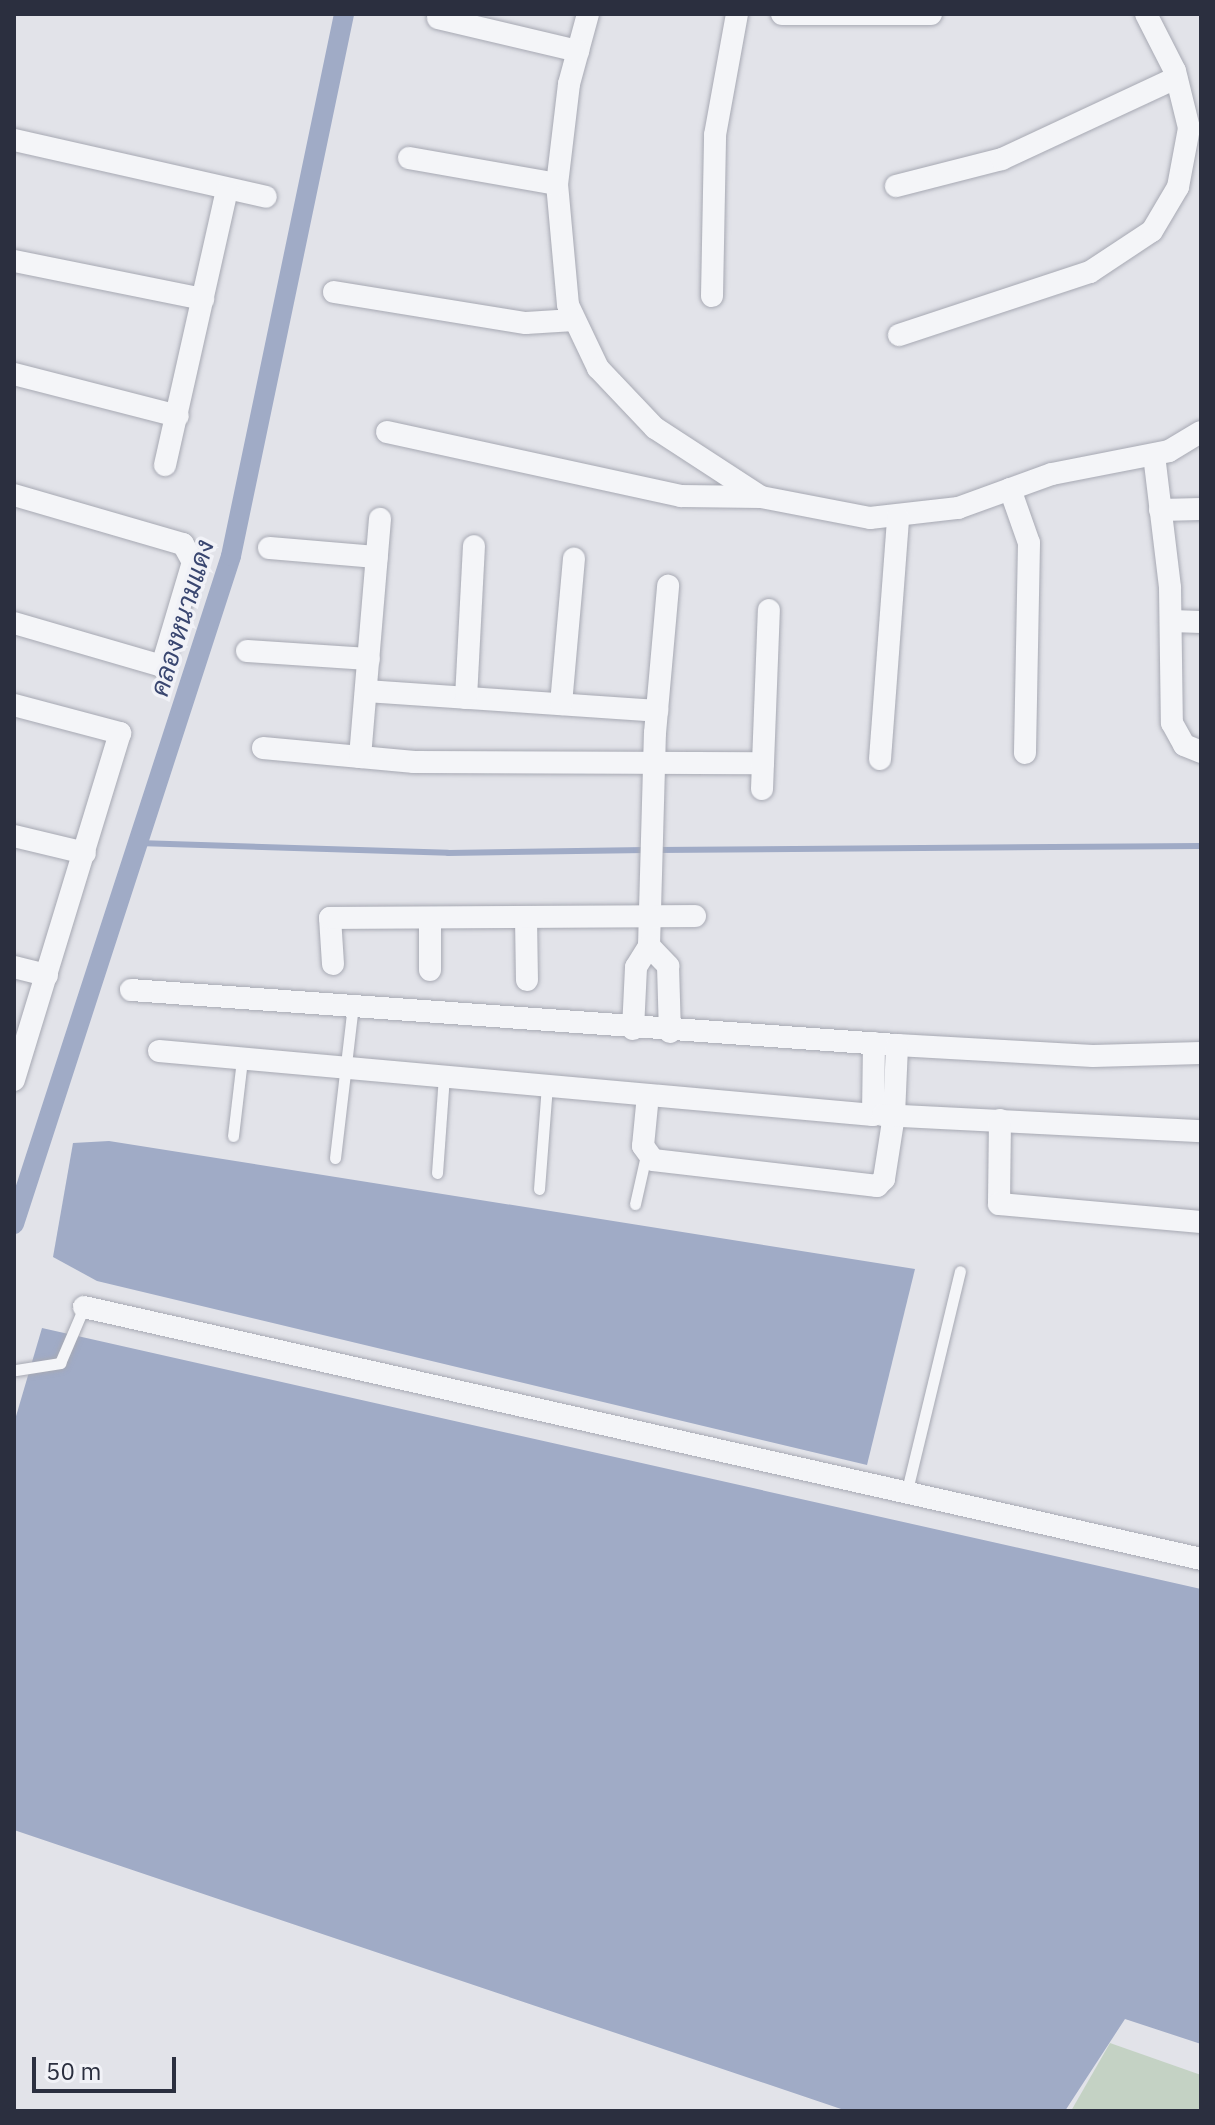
<!DOCTYPE html>
<html>
<head>
<meta charset="utf-8">
<style>
	body { margin:0 }
	#map { position:relative; width:1215px; height:2125px; overflow:hidden; background:#e2e3e9; font-family:"IBM Plex Sans",Sarabun,sans-serif }
	div>[style] { position:absolute }
	[style*='--x'] { left:calc(var(--x)*1px); top:calc(var(--y)*1px); width:calc(var(--w)*1px); rotate:calc(var(--a)*1deg) }
	.green>* { inset:0; background:#c4d2c4 }
	.water>* { inset:0; background:#a0abc6 }
	.stream>* { height:6px; margin:-3px; padding:0 3px; transform-origin:3px; border-radius:3px; background:#a0abc6 }
	.canal>* { height:20px; margin:-10px; padding:0 10px; transform-origin:10px; border-radius:10px; background:#a0abc6 }
	.roads { filter:drop-shadow(0 0 2px #a7a9b3) drop-shadow(0 0 2px #a7a9b3) }
	.lane>* { height:11px; margin:-5.5px; padding:0 5.5px; transform-origin:5.5px; border-radius:5.5px; background:#f4f5f8 }
	.street>* { height:22px; margin:-11px; padding:0 11px; transform-origin:11px; border-radius:11px; background:#f4f5f8 }
	span { translate:-50% -50%; white-space:nowrap; text-align:center; line-height:1.15; -webkit-text-stroke:7px #f1f2f7; paint-order:stroke }
	.water-label { font-size:26px; color:#394670; font-style:italic }
	.frame { position:absolute; inset:0; border:16px solid #2b2f3f; pointer-events:none }
	.scale { position:absolute; left:32px; top:2057px; width:144px; height:36px; box-sizing:border-box; border:4px solid #2b2f3f; border-top:0; padding-left:10px; font-size:24px; line-height:28px; white-space:nowrap; color:#2b2f3f; -webkit-text-stroke:6px #f1f2f7; paint-order:stroke }
</style>
</head>
<body>
<div id="map">
	<div class="green">
		<i style="clip-path:polygon(1110px 2043px,1201px 2075px,1201px 2111px,1071px 2111px)"></i>
	</div>
	<div class="water">
		<i style="clip-path:polygon(109px 1141px,915px 1269px,867px 1465px,97px 1281px,53px 1257px,73px 1143px)"></i>
		<i style="clip-path:polygon(42px 1328px,1201px 1589px,1201px 2044px,1125px 2019px,1065px 2111px,847px 2111px,14px 1830px,14px 1423px)"></i>
	</div>
	<div class="stream">
		<i style="--x:138;--y:843;--w:310;--a:1.8"></i>
		<i style="--x:448;--y:853;--w:198;--a:-0.9"></i>
		<i style="--x:657;--y:850;--w:544;--a:-0.42"></i>
	</div>
	<div class="canal">
		<i style="--x:14;--y:1224;--w:702;--a:-72"></i>
		<i style="--x:231;--y:556;--w:554;--a:-78.22"></i>
	</div>
	<div class="roads">
		<div class="lane">
			<i style="--x:233;--y:1136;--w:78;--a:-83.3"></i>
			<i style="--x:335;--y:1158;--w:155;--a:-83.3"></i>
			<i style="--x:437;--y:1173;--w:97;--a:-85.9"></i>
			<i style="--x:539;--y:1189;--w:103;--a:-85.6"></i>
			<i style="--x:635;--y:1204;--w:50;--a:-77.3"></i>
			<i style="--x:16;--y:1370;--w:45;--a:-9"></i>
			<i style="--x:60;--y:1363;--w:61;--a:-66.8"></i>
			<i style="--x:907;--y:1490;--w:225;--a:-76.4"></i>
		</div>
		<div class="street">
			<i style="--x:588;--y:14;--w:73;--a:105.2"></i>
			<i style="--x:569;--y:84;--w:101;--a:96.8"></i>
			<i style="--x:557;--y:184;--w:121;--a:84.8"></i>
			<i style="--x:568;--y:305;--w:70;--a:64.5"></i>
			<i style="--x:598;--y:368;--w:83;--a:46.5"></i>
			<i style="--x:655;--y:428;--w:126;--a:33.1"></i>
			<i style="--x:761;--y:497;--w:111;--a:10.9"></i>
			<i style="--x:870;--y:518;--w:89;--a:-6.5"></i>
			<i style="--x:958;--y:508;--w:100;--a:-19.9"></i>
			<i style="--x:1052;--y:474;--w:119;--a:-11.1"></i>
			<i style="--x:1169;--y:451;--w:37;--a:-31"></i>
			<i style="--x:782;--y:14;--w:149;--a:0"></i>
			<i style="--x:438;--y:18;--w:144;--a:13.3"></i>
			<i style="--x:14;--y:140;--w:258;--a:12.7"></i>
			<i style="--x:409;--y:158;--w:150;--a:10"></i>
			<i style="--x:896;--y:186;--w:109;--a:-14.3"></i>
			<i style="--x:1002;--y:159;--w:192;--a:-25"></i>
			<i style="--x:14;--y:261;--w:193;--a:11.4"></i>
			<i style="--x:334;--y:292;--w:194;--a:9.2"></i>
			<i style="--x:526;--y:323;--w:48;--a:-3.6"></i>
			<i style="--x:712;--y:296;--w:161;--a:-88.9"></i>
			<i style="--x:715;--y:135;--w:123;--a:-79.7"></i>
			<i style="--x:899;--y:335;--w:201;--a:-18.3"></i>
			<i style="--x:1090;--y:272;--w:74;--a:-33.5"></i>
			<i style="--x:1152;--y:231;--w:51;--a:-59.4"></i>
			<i style="--x:1178;--y:187;--w:60;--a:-79.4"></i>
			<i style="--x:1189;--y:128;--w:59;--a:-103.8"></i>
			<i style="--x:1175;--y:71;--w:64;--a:-117"></i>
			<i style="--x:14;--y:374;--w:169;--a:14.4"></i>
			<i style="--x:387;--y:432;--w:301;--a:12.3"></i>
			<i style="--x:681;--y:496;--w:80;--a:0.7"></i>
			<i style="--x:1154;--y:455;--w:134;--a:83.1"></i>
			<i style="--x:1170;--y:588;--w:135;--a:89.2"></i>
			<i style="--x:1172;--y:723;--w:25;--a:61"></i>
			<i style="--x:1184;--y:745;--w:18;--a:22"></i>
			<i style="--x:165;--y:465;--w:282;--a:-77.3"></i>
			<i style="--x:1010;--y:489;--w:57;--a:70.6"></i>
			<i style="--x:1029;--y:543;--w:210;--a:91.1"></i>
			<i style="--x:14;--y:495;--w:176;--a:16.2"></i>
			<i style="--x:183;--y:544;--w:21;--a:61"></i>
			<i style="--x:193;--y:562;--w:109;--a:106.6"></i>
			<i style="--x:162;--y:666;--w:154;--a:-163.8"></i>
			<i style="--x:1160;--y:510;--w:41;--a:-1.4"></i>
			<i style="--x:269;--y:548;--w:108;--a:4.8"></i>
			<i style="--x:1171;--y:621;--w:30;--a:2"></i>
			<i style="--x:247;--y:651;--w:122;--a:3.8"></i>
			<i style="--x:366;--y:691;--w:292;--a:3.9"></i>
			<i style="--x:466;--y:698;--w:152;--a:-87"></i>
			<i style="--x:561;--y:704;--w:146;--a:-84.9"></i>
			<i style="--x:14;--y:705;--w:110;--a:14.8"></i>
			<i style="--x:120;--y:733;--w:363;--a:107"></i>
			<i style="--x:263;--y:748;--w:152;--a:5.3"></i>
			<i style="--x:414;--y:762;--w:349;--a:0.2"></i>
			<i style="--x:360;--y:757;--w:239;--a:-85.2"></i>
			<i style="--x:880;--y:759;--w:242;--a:-85.7"></i>
			<i style="--x:762;--y:789;--w:179;--a:-87.8"></i>
			<i style="--x:14;--y:836;--w:73;--a:13.5"></i>
			<i style="--x:430;--y:918;--w:52;--a:90"></i>
			<i style="--x:526;--y:918;--w:62;--a:89.1"></i>
			<i style="--x:649;--y:946;--w:213;--a:-88.4"></i>
			<i style="--x:655;--y:733;--w:148;--a:-84.9"></i>
			<i style="--x:333;--y:964;--w:46;--a:-93.7"></i>
			<i style="--x:330;--y:918;--w:365;--a:-0.3"></i>
			<i style="--x:14;--y:967;--w:34;--a:14"></i>
			<i style="--x:131;--y:990;--w:768;--a:4.11"></i>
			<i style="--x:897;--y:1045;--w:196;--a:3.2"></i>
			<i style="--x:1093;--y:1056;--w:108;--a:-1.6"></i>
			<i style="--x:633;--y:1029;--w:62;--a:-87.2"></i>
			<i style="--x:636;--y:967;--w:25;--a:-58"></i>
			<i style="--x:649;--y:946;--w:28;--a:46"></i>
			<i style="--x:668;--y:966;--w:66;--a:88.3"></i>
			<i style="--x:159;--y:1051;--w:717;--a:5.12"></i>
			<i style="--x:873;--y:1115;--w:72;--a:-89.2"></i>
			<i style="--x:648;--y:1095;--w:51;--a:95.6"></i>
			<i style="--x:643;--y:1146;--w:17;--a:54"></i>
			<i style="--x:653;--y:1160;--w:226;--a:6.6"></i>
			<i style="--x:877;--y:1186;--w:10;--a:-45"></i>
			<i style="--x:884;--y:1179;--w:65;--a:-81.1"></i>
			<i style="--x:894;--y:1115;--w:70;--a:-87.5"></i>
			<i style="--x:883;--y:1115;--w:318;--a:2.9"></i>
			<i style="--x:1000;--y:1120;--w:84;--a:90.7"></i>
			<i style="--x:999;--y:1204;--w:203;--a:5.1"></i>
			<i style="--x:84;--y:1307;--w:1145;--a:12.71"></i>
		</div>
	</div>
	<div class="water-label">
		<span style="left:182px;top:618px;rotate:-73deg">คลองหนามแดง</span>
	</div>
	<div class="frame"></div>
	<div class="scale">50 m</div>
</div>
</body>
</html>
